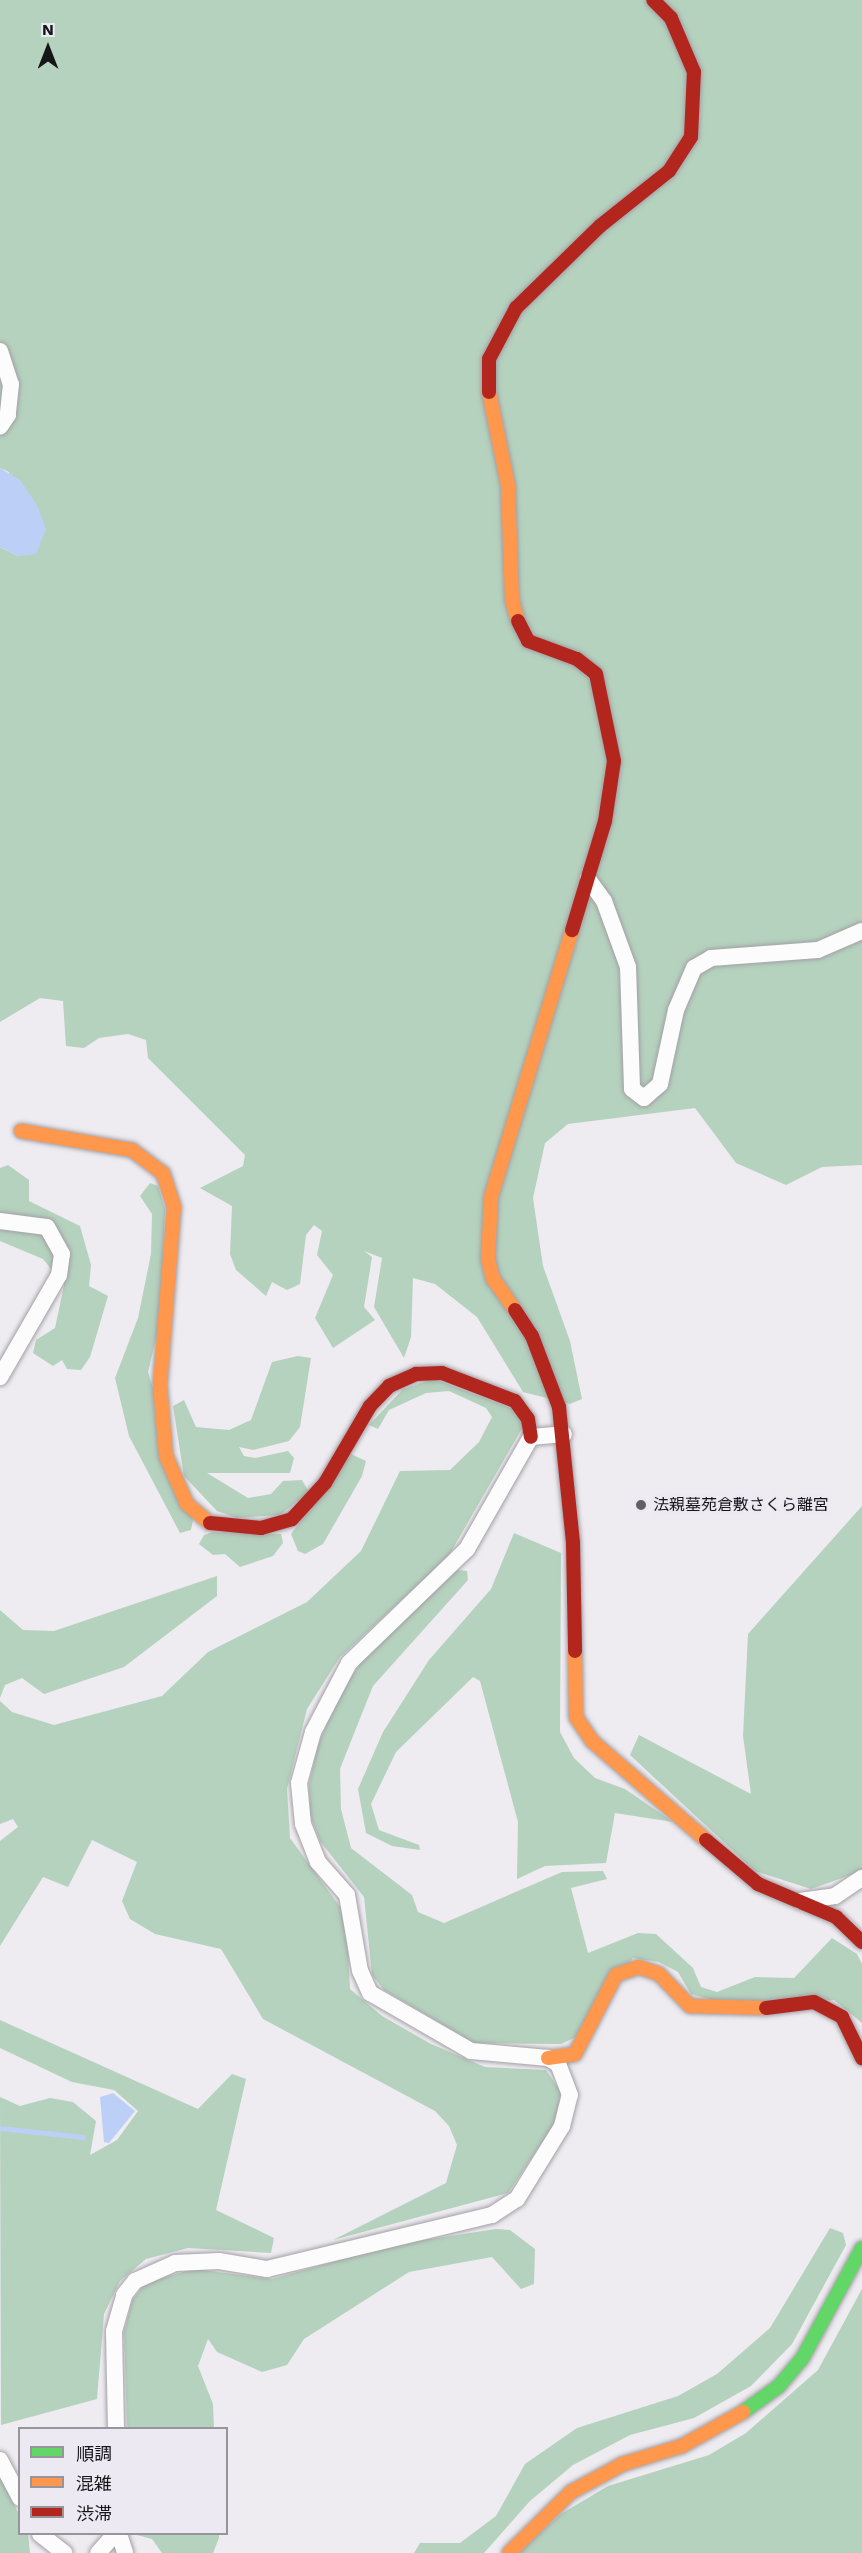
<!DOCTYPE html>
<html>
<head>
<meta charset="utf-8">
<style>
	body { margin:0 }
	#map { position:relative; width:862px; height:2553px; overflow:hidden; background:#eeebf1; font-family:"Work Sans","Noto Sans JP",sans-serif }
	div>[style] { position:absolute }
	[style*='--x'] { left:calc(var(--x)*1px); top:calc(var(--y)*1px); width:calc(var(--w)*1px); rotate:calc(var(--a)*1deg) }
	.forest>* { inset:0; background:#b5d2be }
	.water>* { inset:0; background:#bcd0f7 }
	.stream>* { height:4.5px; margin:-2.25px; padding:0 2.25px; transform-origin:2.25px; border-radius:2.25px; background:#bcd0f7 }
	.roads { filter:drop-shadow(0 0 2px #a2a0a5) drop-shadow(0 0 2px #a2a0a5) }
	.street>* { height:16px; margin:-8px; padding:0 8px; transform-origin:8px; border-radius:8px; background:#fcfcfd }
	.fast>* { height:14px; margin:-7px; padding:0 7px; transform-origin:7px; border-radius:7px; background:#63d668 }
	.slow>* { height:14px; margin:-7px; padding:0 7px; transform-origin:7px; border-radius:7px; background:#ff974d }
	.jam>* { height:14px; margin:-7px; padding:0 7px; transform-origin:7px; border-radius:7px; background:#b3261e }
	.dots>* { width:16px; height:16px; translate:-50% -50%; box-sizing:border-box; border:3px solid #ede9f3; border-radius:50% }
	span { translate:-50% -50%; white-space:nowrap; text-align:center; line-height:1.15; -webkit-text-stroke:4.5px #ede9f3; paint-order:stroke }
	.poi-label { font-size:16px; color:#161518 }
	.left { translate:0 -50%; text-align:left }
	.legend { position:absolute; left:18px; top:2427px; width:210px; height:108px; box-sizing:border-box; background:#ede9f3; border:2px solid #97949b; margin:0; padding:8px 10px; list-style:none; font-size:18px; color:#161518 }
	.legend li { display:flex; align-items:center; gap:12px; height:30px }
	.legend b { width:30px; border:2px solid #97949b }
	.north { position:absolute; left:18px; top:18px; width:60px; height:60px; -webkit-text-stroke:4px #ede9f3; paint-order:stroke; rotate:0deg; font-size:16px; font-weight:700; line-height:24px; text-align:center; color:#161518 }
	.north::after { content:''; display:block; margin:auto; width:21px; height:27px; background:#161518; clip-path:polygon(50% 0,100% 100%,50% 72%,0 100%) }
</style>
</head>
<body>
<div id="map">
	<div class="forest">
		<i style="clip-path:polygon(0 0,862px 0,862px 1165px,822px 1167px,786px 1185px,736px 1163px,695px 1108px,568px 1124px,545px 1143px,533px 1198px,543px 1266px,570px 1341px,582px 1399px,570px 1404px,523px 1392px,477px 1317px,435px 1284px,413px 1278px,411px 1337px,404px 1358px,374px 1307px,382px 1258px,364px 1251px,372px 1257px,364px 1307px,375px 1320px,333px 1348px,315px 1318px,333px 1275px,317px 1255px,322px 1231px,314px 1225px,306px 1235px,300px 1284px,287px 1290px,272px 1282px,266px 1296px,236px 1270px,230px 1254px,232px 1206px,200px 1188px,243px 1166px,245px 1155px,148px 1058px,146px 1040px,128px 1034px,99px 1038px,84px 1048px,66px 1046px,63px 1001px,40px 998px,0 1022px,0 547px,18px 556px,9px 472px,0 468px)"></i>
		<i style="clip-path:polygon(8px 1165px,29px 1180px,29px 1201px,80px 1226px,91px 1265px,89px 1286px,108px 1296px,90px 1357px,81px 1370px,67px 1369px,62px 1360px,53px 1366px,33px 1353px,36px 1340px,55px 1328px,64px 1285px,43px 1259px,0 1241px,0 1168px)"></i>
		<i style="clip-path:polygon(150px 1183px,158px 1186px,165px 1209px,161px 1317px,148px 1372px,193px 1520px,191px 1530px,180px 1533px,129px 1436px,115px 1378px,138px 1318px,151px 1254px,152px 1214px,140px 1196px)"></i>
		<i style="clip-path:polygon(298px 1356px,311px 1358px,300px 1427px,289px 1441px,253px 1450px,239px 1447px,244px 1456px,255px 1458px,288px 1451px,294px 1458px,290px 1473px,207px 1473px,248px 1498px,271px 1494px,283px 1481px,302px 1480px,309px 1492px,280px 1515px,237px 1518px,217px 1511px,184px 1476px,173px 1406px,184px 1400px,196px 1427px,229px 1430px,251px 1420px,272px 1362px)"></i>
		<i style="clip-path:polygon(434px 1379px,513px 1409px,524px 1425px,448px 1557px,340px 1657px,307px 1709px,287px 1789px,290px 1838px,346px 1915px,350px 1989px,382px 2016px,431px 2044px,485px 2067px,546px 2070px,561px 2092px,555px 2123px,508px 2193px,333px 2240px,446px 2183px,457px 2145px,449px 2126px,435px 2111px,263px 2019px,221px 1949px,155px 1934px,130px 1919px,122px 1901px,137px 1862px,92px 1840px,68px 1887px,43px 1877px,0 1946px,0 1841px,18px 1827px,13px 1819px,0 1824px,0 1701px,12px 1712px,54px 1725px,162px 1696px,208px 1652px,307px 1602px,361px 1551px,400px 1471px,450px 1470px,479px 1442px,492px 1417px,486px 1408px,449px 1391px,426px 1393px,389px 1410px,378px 1429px,369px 1425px,403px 1389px)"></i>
		<i style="clip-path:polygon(351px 1454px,366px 1461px,362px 1476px,323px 1544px,305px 1554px,298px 1551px,291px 1534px)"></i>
		<i style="clip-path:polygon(862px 1506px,862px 1871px,811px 1889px,755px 1871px,630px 1755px,639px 1735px,751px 1794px,743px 1736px,748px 1634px)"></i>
		<i style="clip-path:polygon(213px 1532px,281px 1534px,283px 1543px,273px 1556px,240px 1567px,225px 1554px,213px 1555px,199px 1544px,204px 1535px)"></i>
		<i style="clip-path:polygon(514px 1533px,561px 1553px,560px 1732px,574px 1758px,595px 1778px,625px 1789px,673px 1822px,615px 1813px,606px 1863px,545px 1866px,517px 1879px,518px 1822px,480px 1681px,473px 1677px,396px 1752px,371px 1804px,379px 1830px,419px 1845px,420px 1850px,392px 1846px,366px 1833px,358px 1789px,383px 1732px,429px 1660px,491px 1589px)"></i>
		<i style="clip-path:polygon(457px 1570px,467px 1571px,468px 1580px,373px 1686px,353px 1736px,340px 1769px,341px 1809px,351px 1848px,412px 1895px,418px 1912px,444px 1923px,562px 1872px,603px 1871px,607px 1879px,571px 1888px,588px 1953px,638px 1933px,656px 1934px,693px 1968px,701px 1987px,717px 1992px,755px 1977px,794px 1978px,832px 1938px,857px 1954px,862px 1964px,862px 2023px,834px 2000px,727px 2004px,691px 1994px,678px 1972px,659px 1962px,633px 1958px,576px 2037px,561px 2044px,474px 2043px,384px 1990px,372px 1975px,364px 1897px,320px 1841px,310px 1815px,309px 1785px,317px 1747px,339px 1696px,365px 1656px)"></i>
		<i style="clip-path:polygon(217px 1576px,217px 1596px,124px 1667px,44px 1694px,22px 1678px,5px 1685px,0 1698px,0 1610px,23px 1630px,54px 1631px)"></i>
		<i style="clip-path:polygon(0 2020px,198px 2109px,232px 2074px,246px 2079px,216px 2210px,274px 2238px,271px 2253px,188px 2248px,146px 2259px,120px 2281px,104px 2314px,97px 2399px,1px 2425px,0 2097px,20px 2106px,50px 2098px,73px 2102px,96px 2121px,90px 2155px,117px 2140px,138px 2111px,114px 2090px,72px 2082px,0 2048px)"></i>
		<i style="clip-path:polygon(830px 2228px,843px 2233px,846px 2245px,792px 2344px,751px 2386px,694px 2418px,630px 2435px,573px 2465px,530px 2501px,484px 2553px,414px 2553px,420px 2543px,460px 2543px,496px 2516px,525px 2464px,577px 2428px,678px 2396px,717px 2374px,770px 2328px)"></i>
		<i style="clip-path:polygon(496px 2229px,510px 2230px,535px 2249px,534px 2284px,521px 2289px,492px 2257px,409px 2272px,304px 2339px,287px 2365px,262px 2372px,217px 2352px,208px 2339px,198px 2366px,213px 2404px,214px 2428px,127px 2428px,124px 2332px,132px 2301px,146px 2282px,195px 2269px,272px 2279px,398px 2244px)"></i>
		<i style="clip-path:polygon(862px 2289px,862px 2553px,518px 2553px,561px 2514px,608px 2486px,709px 2455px,746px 2433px,818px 2370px)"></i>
		<i style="clip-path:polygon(0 2477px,19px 2514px,20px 2534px,28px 2534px,30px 2553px,0 2553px)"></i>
		<i style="clip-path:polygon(133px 2534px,219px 2534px,219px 2538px,213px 2553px,162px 2553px,152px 2539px)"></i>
	</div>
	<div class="water">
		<i style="clip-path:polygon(0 468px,20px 480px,37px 505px,46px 529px,36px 554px,18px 556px,0 547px)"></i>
		<i style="clip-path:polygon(113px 2093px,135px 2111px,109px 2143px,104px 2142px,100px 2097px)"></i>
	</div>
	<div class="stream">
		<i style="--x:0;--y:2128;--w:83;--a:6.2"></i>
	</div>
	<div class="roads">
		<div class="street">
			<i style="--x:0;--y:351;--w:35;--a:72"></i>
			<i style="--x:11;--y:384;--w:31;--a:96"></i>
			<i style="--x:8;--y:415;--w:14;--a:124"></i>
			<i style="--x:588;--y:879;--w:27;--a:54"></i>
			<i style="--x:604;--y:901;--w:70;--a:70"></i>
			<i style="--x:628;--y:967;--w:122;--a:88.1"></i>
			<i style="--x:632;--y:1089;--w:15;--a:37"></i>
			<i style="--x:644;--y:1098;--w:21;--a:-41"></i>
			<i style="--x:660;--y:1084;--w:76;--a:-77.8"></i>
			<i style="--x:676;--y:1010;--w:46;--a:-66.8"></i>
			<i style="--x:694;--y:968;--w:20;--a:-30"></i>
			<i style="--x:711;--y:958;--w:107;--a:-4.3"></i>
			<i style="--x:818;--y:950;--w:48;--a:-23.4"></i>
			<i style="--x:0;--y:1221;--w:47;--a:7.3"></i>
			<i style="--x:47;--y:1227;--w:31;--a:61"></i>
			<i style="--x:62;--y:1254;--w:21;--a:98"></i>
			<i style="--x:59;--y:1275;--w:118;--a:120"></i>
			<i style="--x:800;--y:1901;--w:35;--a:-8"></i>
			<i style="--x:835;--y:1896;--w:32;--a:-34"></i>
			<i style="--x:116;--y:2428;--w:97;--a:-91.2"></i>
			<i style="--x:114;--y:2331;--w:37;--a:-74"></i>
			<i style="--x:124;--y:2295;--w:18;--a:-52"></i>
			<i style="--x:135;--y:2281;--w:44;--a:-24.2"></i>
			<i style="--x:175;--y:2263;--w:44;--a:-2.6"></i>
			<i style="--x:219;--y:2261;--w:49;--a:9.5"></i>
			<i style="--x:267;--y:2269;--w:231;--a:-13.5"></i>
			<i style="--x:492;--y:2215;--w:30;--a:-33"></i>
			<i style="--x:517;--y:2199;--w:86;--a:-58.3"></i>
			<i style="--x:562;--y:2126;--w:32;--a:-76"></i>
			<i style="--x:570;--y:2095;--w:33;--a:-111"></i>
			<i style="--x:558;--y:2064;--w:12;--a:-149"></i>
			<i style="--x:548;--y:2058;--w:77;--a:-174.8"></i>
			<i style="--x:471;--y:2051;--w:116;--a:-150.1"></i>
			<i style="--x:370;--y:1993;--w:24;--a:-114"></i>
			<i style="--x:360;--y:1971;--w:77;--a:-99.7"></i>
			<i style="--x:347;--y:1895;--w:44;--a:-131.3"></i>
			<i style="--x:318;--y:1862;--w:41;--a:-111.5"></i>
			<i style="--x:303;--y:1824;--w:41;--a:-95.6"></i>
			<i style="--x:299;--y:1783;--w:53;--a:-74.6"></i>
			<i style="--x:313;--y:1732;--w:78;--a:-62.4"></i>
			<i style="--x:349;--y:1663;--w:164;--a:-44"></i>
			<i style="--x:467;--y:1549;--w:129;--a:-60.3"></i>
			<i style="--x:531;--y:1437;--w:33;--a:-5"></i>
			<i style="--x:0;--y:2460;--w:43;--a:62.2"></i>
			<i style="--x:40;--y:2534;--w:31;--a:38"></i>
			<i style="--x:119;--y:2534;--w:20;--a:72"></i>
			<i style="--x:98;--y:2553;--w:25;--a:-48"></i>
		</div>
		<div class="fast">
			<i style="--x:743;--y:2412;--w:44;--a:-35.8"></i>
			<i style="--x:779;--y:2386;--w:35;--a:-50"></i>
			<i style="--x:802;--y:2359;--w:126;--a:-61.6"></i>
		</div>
		<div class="slow">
			<i style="--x:489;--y:392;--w:95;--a:78.5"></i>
			<i style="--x:508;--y:485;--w:115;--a:88"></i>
			<i style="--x:512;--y:600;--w:22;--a:74"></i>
			<i style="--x:21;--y:1131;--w:113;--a:9.7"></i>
			<i style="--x:132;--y:1150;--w:39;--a:37"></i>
			<i style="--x:163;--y:1173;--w:36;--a:72"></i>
			<i style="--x:174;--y:1207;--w:179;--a:94.5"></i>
			<i style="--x:160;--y:1385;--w:71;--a:85.2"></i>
			<i style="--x:166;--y:1456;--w:52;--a:66.4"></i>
			<i style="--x:187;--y:1504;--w:30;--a:40"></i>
			<i style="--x:515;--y:1310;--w:38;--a:-125"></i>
			<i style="--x:493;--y:1279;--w:21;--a:-104"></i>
			<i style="--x:488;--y:1259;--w:62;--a:-87.2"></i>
			<i style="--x:491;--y:1197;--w:279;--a:-73.1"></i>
			<i style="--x:575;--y:1651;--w:66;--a:89.1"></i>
			<i style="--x:576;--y:1717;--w:29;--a:56"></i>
			<i style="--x:592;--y:1741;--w:151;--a:41"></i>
			<i style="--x:548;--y:2058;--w:27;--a:-8"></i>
			<i style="--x:575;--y:2054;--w:89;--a:-62.6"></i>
			<i style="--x:616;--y:1975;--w:24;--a:-19"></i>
			<i style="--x:639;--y:1967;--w:21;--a:19"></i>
			<i style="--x:659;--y:1974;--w:45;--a:45.9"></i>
			<i style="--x:690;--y:2006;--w:76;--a:1.5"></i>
			<i style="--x:509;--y:2553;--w:87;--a:-44.5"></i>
			<i style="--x:571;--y:2492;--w:59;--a:-28.3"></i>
			<i style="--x:623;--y:2464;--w:62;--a:-17"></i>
			<i style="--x:682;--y:2446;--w:70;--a:-29.1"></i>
		</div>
		<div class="jam">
			<i style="--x:489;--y:392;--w:33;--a:-90"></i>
			<i style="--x:489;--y:359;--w:58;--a:-62.1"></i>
			<i style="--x:516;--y:308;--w:117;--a:-44.3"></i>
			<i style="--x:600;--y:226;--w:88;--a:-38.6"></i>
			<i style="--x:669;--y:171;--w:40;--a:-57.1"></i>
			<i style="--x:691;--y:137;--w:65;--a:-87.4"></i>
			<i style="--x:694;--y:72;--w:59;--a:-113.1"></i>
			<i style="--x:671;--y:18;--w:25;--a:-135"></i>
			<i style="--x:518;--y:621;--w:22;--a:63"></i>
			<i style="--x:528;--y:641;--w:52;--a:20.2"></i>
			<i style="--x:577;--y:659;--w:24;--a:38"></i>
			<i style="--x:596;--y:674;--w:89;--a:78.3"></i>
			<i style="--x:614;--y:761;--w:61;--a:98.5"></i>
			<i style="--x:605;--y:821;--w:114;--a:106.8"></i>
			<i style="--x:515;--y:1310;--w:31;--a:57"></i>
			<i style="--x:532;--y:1336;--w:76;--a:69.2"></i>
			<i style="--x:559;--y:1407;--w:137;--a:84.1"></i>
			<i style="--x:573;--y:1543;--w:108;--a:88.9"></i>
			<i style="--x:210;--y:1523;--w:51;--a:5.6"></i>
			<i style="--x:261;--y:1528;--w:32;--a:-16"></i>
			<i style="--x:292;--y:1519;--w:49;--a:-47.5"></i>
			<i style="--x:325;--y:1483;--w:89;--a:-59.7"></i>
			<i style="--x:370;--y:1406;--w:28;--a:-46"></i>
			<i style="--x:389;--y:1386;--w:30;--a:-24"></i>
			<i style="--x:416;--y:1374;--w:26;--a:-2"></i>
			<i style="--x:442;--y:1373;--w:78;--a:21"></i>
			<i style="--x:515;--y:1401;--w:22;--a:54"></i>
			<i style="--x:528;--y:1419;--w:18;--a:81"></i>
			<i style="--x:706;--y:1840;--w:68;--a:40.2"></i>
			<i style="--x:758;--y:1884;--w:85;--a:22.9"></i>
			<i style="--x:836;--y:1917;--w:36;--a:44"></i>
			<i style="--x:766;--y:2008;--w:48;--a:-7.1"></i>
			<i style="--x:814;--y:2002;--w:32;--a:28"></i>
			<i style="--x:842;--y:2017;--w:46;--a:64"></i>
		</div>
	</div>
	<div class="dots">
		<i style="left:641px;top:1505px;background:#626064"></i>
	</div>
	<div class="poi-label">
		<span class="left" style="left:653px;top:1505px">法親墓苑倉敷さくら離宮</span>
	</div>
	<ul class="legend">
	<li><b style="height:8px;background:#63d668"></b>順調</li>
	<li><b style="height:8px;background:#ff974d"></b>混雑</li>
	<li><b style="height:8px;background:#b3261e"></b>渋滞</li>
	</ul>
	<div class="north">N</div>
</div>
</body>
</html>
